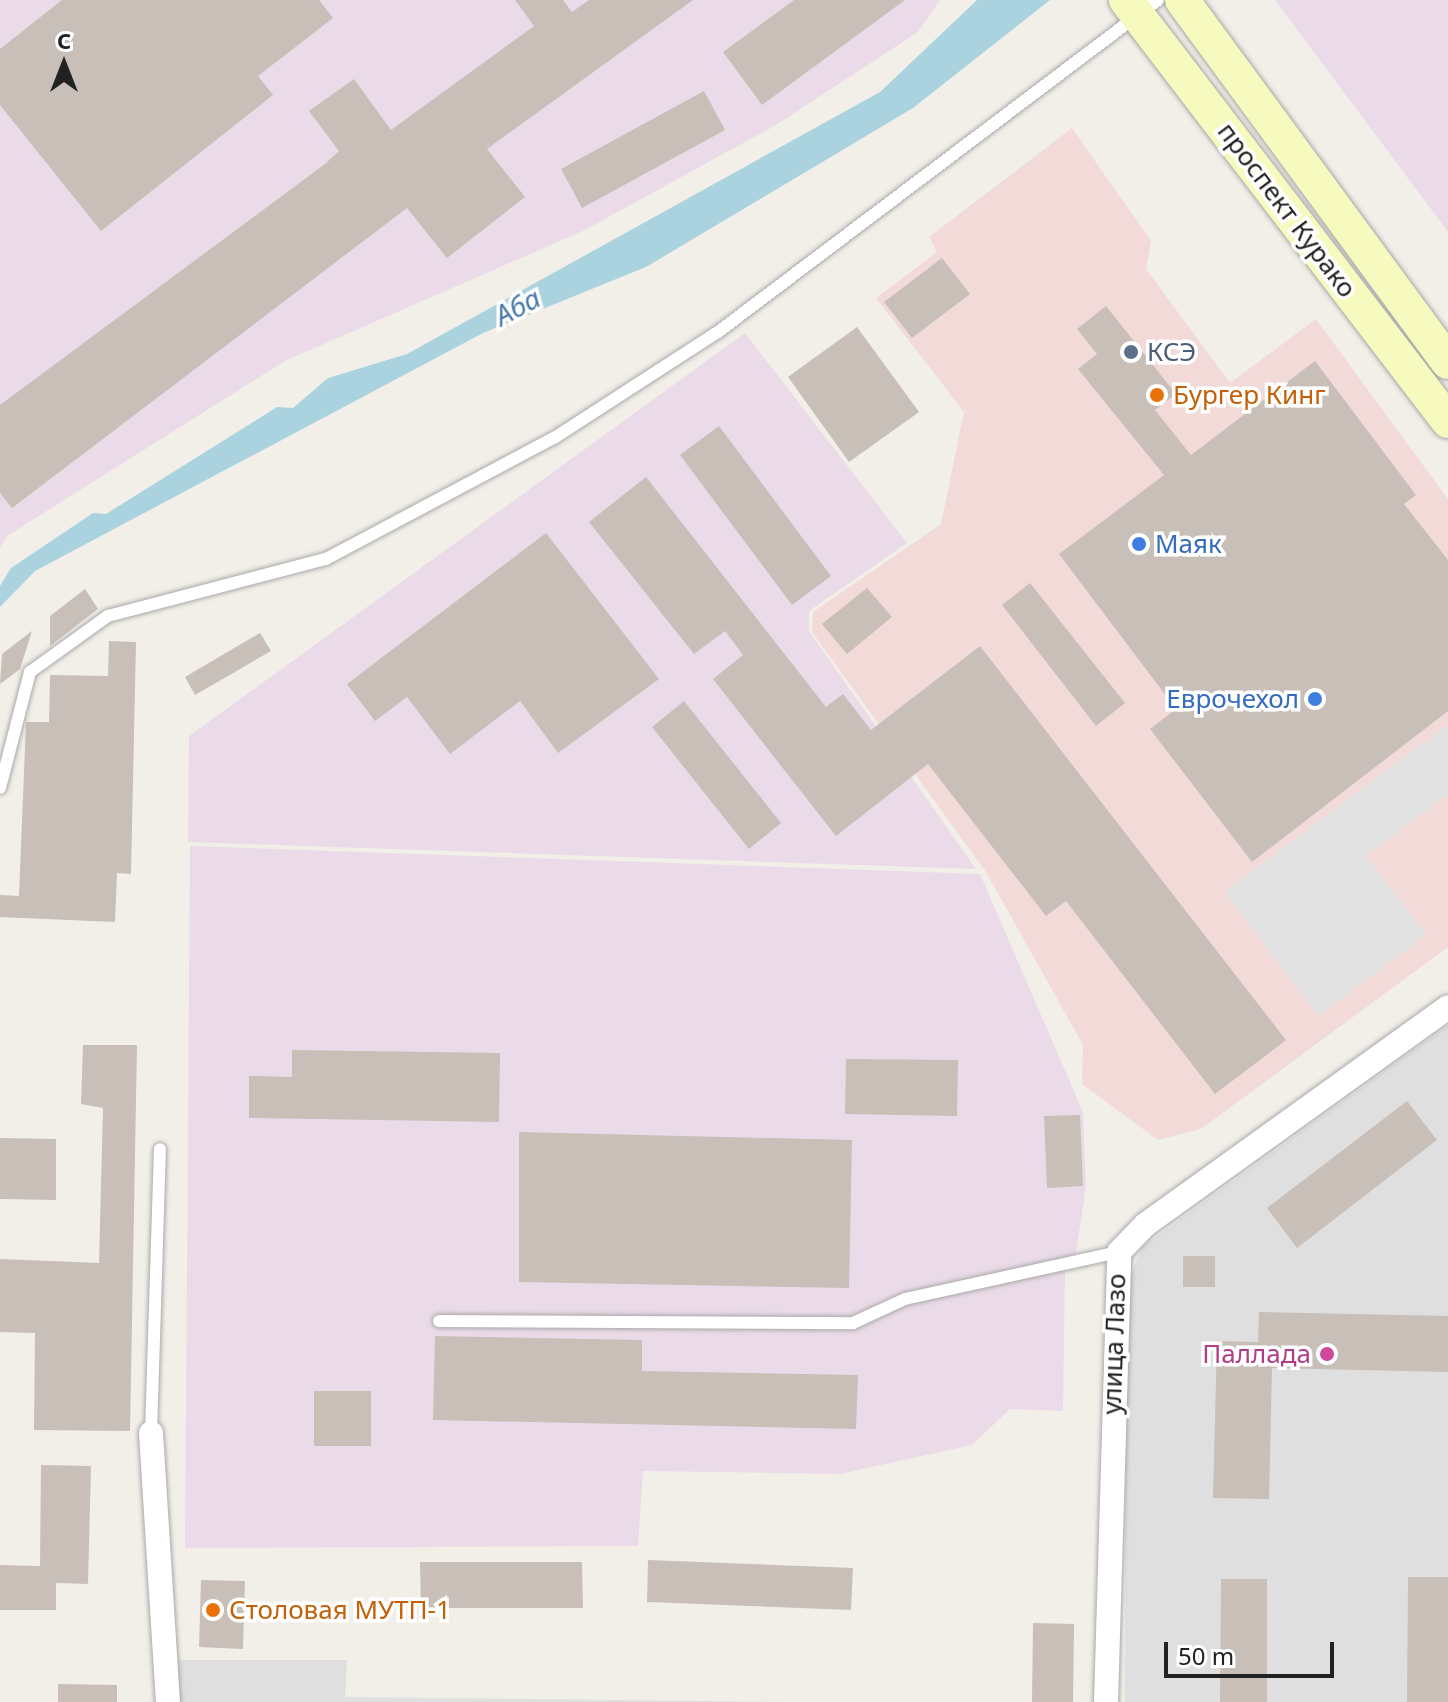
<!DOCTYPE html>
<html>
<head>
<meta charset="utf-8">
<style>
	body { margin:0 }
	#map { position:relative; width:1448px; height:1702px; overflow:hidden; background:#f2efe9; font-family:"Noto Sans",sans-serif }
	div>[style] { position:absolute }
	[style*='--x'] { left:calc(var(--x)*1px); top:calc(var(--y)*1px); width:calc(var(--w)*1px); rotate:calc(var(--a)*1deg) }
	.residential>* { inset:0; background:#e0dfdf }
	.commercial>* { inset:0; background:#f2dad9 }
	.industrial>* { inset:0; background:#ebdbe8 }
	.parking>* { inset:0; background:#e2e2e2 }
	.water>* { inset:0; background:#aad3df }
	.building>* { inset:0; background:#c7bfb8 }
	.roads { filter:drop-shadow(0 0 2px #a9a9a9) drop-shadow(0 0 2px #a9a9a9) }
	.service>* { height:12px; margin:-6px; padding:0 6px; transform-origin:6px; border-radius:6px; background:#fff }
	.minor>* { height:24px; margin:-12px; padding:0 12px; transform-origin:12px; border-radius:12px; background:#fff }
	.secondary>* { height:34px; margin:-17px; padding:0 17px; transform-origin:17px; border-radius:17px; background:#f7fabf }
	.dots>* { width:22px; height:22px; translate:-50% -50%; box-sizing:border-box; border:4px solid #fff; border-radius:50% }
	span { translate:-50% -50%; white-space:nowrap; text-align:center; line-height:1.15; -webkit-text-stroke:7px #fff; paint-order:stroke }
	.street-label { font-size:26px; color:#222 }
	.service-label { font-size:26px; color:#4e5e75 }
	.left { translate:0 -50%; text-align:left }
	.food-label { font-size:26px; color:#c56008 }
	.shop-label { font-size:26px; color:#366cbe }
	.right { translate:-100% -50%; text-align:right }
	.hotel-label { font-size:26px; color:#b23c85 }
	.water-label { font-size:28px; color:#4a7aab; font-style:italic }
	.north { position:absolute; left:24px; top:24px; width:80px; height:80px; -webkit-text-stroke:6px #fff; paint-order:stroke; rotate:0deg; font-size:22px; font-weight:700; line-height:32px; text-align:center; color:#222 }
	.north::after { content:''; display:block; margin:auto; width:28px; height:36px; background:#222; clip-path:polygon(50% 0,100% 100%,50% 72%,0 100%) }
	.scale { position:absolute; left:1164px; top:1642px; width:170px; height:36px; box-sizing:border-box; border:4px solid #222; border-top:0; padding-left:10px; font-size:24px; line-height:28px; white-space:nowrap; color:#222; -webkit-text-stroke:6px #fff; paint-order:stroke }
</style>
</head>
<body>
<div id="map">
	<div class="residential">
		<i style="clip-path:polygon(1448px 1025px,1448px 1702px,1125px 1702px,1126px 1290px,1142px 1247px)"></i>
		<i style="clip-path:polygon(177px 1660px,347px 1660px,345px 1697px,794px 1702px,176px 1702px)"></i>
	</div>
	<div class="commercial">
		<i style="clip-path:polygon(1072px 128px,1151px 241px,1146px 269px,1230px 383px,1316px 319px,1448px 499px,1448px 947px,1201px 1129px,1158px 1140px,1082px 1084px,1083px 1045px,986px 872px,812px 632px,813px 612px,941px 524px,964px 412px,876px 298px,937px 252px,929px 237px)"></i>
	</div>
	<div class="industrial">
		<i style="clip-path:polygon(0 0,940px 0,918px 32px,776px 125px,585px 230px,285px 361px,7px 536px,0 548px)"></i>
		<i style="clip-path:polygon(1275px 0,1448px 0,1448px 232px)"></i>
		<i style="clip-path:polygon(745px 333px,907px 543px,809px 611px,809px 631px,976px 869px,188px 842px,189px 736px)"></i>
		<i style="clip-path:polygon(190px 846px,980px 874px,1083px 1112px,1086px 1188px,1075px 1257px,1065px 1272px,1063px 1411px,1010px 1409px,972px 1445px,840px 1474px,643px 1471px,638px 1546px,185px 1548px)"></i>
	</div>
	<div class="parking">
		<i style="clip-path:polygon(1448px 725px,1448px 794px,1366px 856px,1426px 935px,1318px 1016px,1225px 892px)"></i>
	</div>
	<div class="water">
		<i style="clip-path:polygon(977px 0,1050px 0,913px 108px,646px 267px,483px 333px,35px 571px,0 607px,0 586px,11px 568px,93px 513px,106px 514px,277px 407px,293px 408px,328px 378px,407px 354px,880px 92px)"></i>
	</div>
	<div class="building">
		<i style="clip-path:polygon(62px 0,319px 0,333px 18px,258px 76px,273px 95px,101px 231px,0 105px,0 49px)"></i>
		<i style="clip-path:polygon(515px 0,563px 0,572px 12px,589px 0,693px 0,487px 149px,525px 197px,447px 258px,407px 208px,12px 508px,0 493px,0 405px,325px 164px,339px 151px,309px 111px,354px 79px,391px 130px,534px 26px)"></i>
		<i style="clip-path:polygon(794px 0,905px 0,762px 105px,723px 52px)"></i>
		<i style="clip-path:polygon(704px 91px,725px 130px,582px 208px,561px 169px)"></i>
		<i style="clip-path:polygon(942px 258px,970px 294px,912px 338px,884px 302px)"></i>
		<i style="clip-path:polygon(1106px 306px,1176px 394px,1155px 410px,1191px 455px,1315px 361px,1416px 495px,1404px 504px,1448px 560px,1448px 711px,1252px 862px,1150px 729px,1176px 709px,1059px 554px,1164px 475px,1078px 369px,1097px 354px,1077px 329px)"></i>
		<i style="clip-path:polygon(857px 327px,919px 412px,849px 462px,788px 377px)"></i>
		<i style="clip-path:polygon(719px 426px,831px 576px,792px 605px,680px 455px)"></i>
		<i style="clip-path:polygon(646px 477px,826px 707px,843px 694px,871px 730px,980px 646px,1286px 1040px,1215px 1094px,1066px 901px,1046px 916px,928px 764px,836px 836px,713px 679px,743px 655px,725px 631px,694px 654px,589px 522px)"></i>
		<i style="clip-path:polygon(546px 533px,659px 679px,558px 753px,520px 701px,450px 754px,407px 697px,375px 721px,347px 684px)"></i>
		<i style="clip-path:polygon(1030px 583px,1125px 703px,1096px 726px,1002px 605px)"></i>
		<i style="clip-path:polygon(867px 588px,892px 617px,847px 654px,822px 624px)"></i>
		<i style="clip-path:polygon(85px 589px,98px 609px,50px 646px,50px 616px)"></i>
		<i style="clip-path:polygon(32px 631px,20px 669px,0 684px,2px 654px)"></i>
		<i style="clip-path:polygon(260px 633px,271px 651px,195px 695px,185px 677px)"></i>
		<i style="clip-path:polygon(109px 641px,136px 642px,131px 874px,117px 873px,115px 922px,0 917px,0 895px,19px 896px,26px 722px,49px 722px,50px 675px,108px 676px)"></i>
		<i style="clip-path:polygon(684px 701px,781px 823px,749px 849px,652px 727px)"></i>
		<i style="clip-path:polygon(83px 1045px,137px 1045px,130px 1431px,34px 1430px,35px 1333px,0 1332px,0 1259px,99px 1263px,103px 1108px,81px 1104px)"></i>
		<i style="clip-path:polygon(292px 1050px,500px 1053px,499px 1122px,249px 1118px,249px 1076px,292px 1077px)"></i>
		<i style="clip-path:polygon(846px 1059px,958px 1060px,957px 1116px,845px 1114px)"></i>
		<i style="clip-path:polygon(1407px 1101px,1437px 1140px,1297px 1248px,1267px 1208px)"></i>
		<i style="clip-path:polygon(1080px 1115px,1083px 1186px,1047px 1188px,1044px 1116px)"></i>
		<i style="clip-path:polygon(519px 1132px,852px 1140px,849px 1288px,519px 1282px)"></i>
		<i style="clip-path:polygon(0 1138px,56px 1139px,56px 1200px,0 1199px)"></i>
		<i style="clip-path:polygon(1183px 1256px,1215px 1256px,1215px 1287px,1183px 1287px)"></i>
		<i style="clip-path:polygon(1259px 1312px,1448px 1316px,1448px 1372px,1272px 1368px,1269px 1499px,1213px 1498px,1217px 1341px,1258px 1342px)"></i>
		<i style="clip-path:polygon(435px 1336px,642px 1340px,642px 1371px,858px 1375px,856px 1429px,433px 1420px)"></i>
		<i style="clip-path:polygon(314px 1391px,371px 1391px,371px 1446px,314px 1446px)"></i>
		<i style="clip-path:polygon(41px 1465px,91px 1466px,88px 1584px,56px 1583px,56px 1610px,0 1610px,0 1565px,40px 1566px)"></i>
		<i style="clip-path:polygon(648px 1560px,853px 1568px,851px 1610px,647px 1602px)"></i>
		<i style="clip-path:polygon(420px 1562px,582px 1562px,583px 1608px,421px 1608px)"></i>
		<i style="clip-path:polygon(1408px 1577px,1448px 1577px,1448px 1702px,1407px 1702px)"></i>
		<i style="clip-path:polygon(1221px 1579px,1267px 1579px,1267px 1702px,1220px 1702px)"></i>
		<i style="clip-path:polygon(201px 1580px,245px 1581px,243px 1649px,199px 1647px)"></i>
		<i style="clip-path:polygon(1033px 1623px,1074px 1624px,1073px 1702px,1032px 1702px)"></i>
		<i style="clip-path:polygon(58px 1684px,117px 1685px,117px 1702px,58px 1702px)"></i>
	</div>
	<div class="roads">
		<div class="service">
			<i style="--x:0;--y:788;--w:120;--a:-75.5"></i>
			<i style="--x:30;--y:672;--w:96;--a:-35.7"></i>
			<i style="--x:108;--y:616;--w:225;--a:-14.7"></i>
			<i style="--x:326;--y:559;--w:258;--a:-28"></i>
			<i style="--x:554;--y:438;--w:195;--a:-32.9"></i>
			<i style="--x:718;--y:332;--w:551;--a:-37.04"></i>
			<i style="--x:439;--y:1321;--w:414;--a:0.3"></i>
			<i style="--x:853;--y:1323;--w:57;--a:-24.8"></i>
			<i style="--x:905;--y:1299;--w:219;--a:-12.4"></i>
			<i style="--x:151;--y:1433;--w:284;--a:-88.2"></i>
		</div>
		<div class="minor">
			<i style="--x:151;--y:1433;--w:270;--a:86.4"></i>
			<i style="--x:1106;--y:1702;--w:450;--a:-88.3"></i>
			<i style="--x:1119;--y:1252;--w:37;--a:-46"></i>
			<i style="--x:1145;--y:1225;--w:373;--a:-35.7"></i>
		</div>
		<div class="secondary">
			<i style="--x:1126;--y:0;--w:530;--a:52.59"></i>
			<i style="--x:1182;--y:0;--w:449;--a:53.7"></i>
		</div>
	</div>
	<div class="dots">
		<i style="left:1131px;top:352px;background:#5c6f8a"></i>
		<i style="left:1157px;top:395px;background:#e8710a"></i>
		<i style="left:1139px;top:544px;background:#3f7fe0"></i>
		<i style="left:1315px;top:699px;background:#3f7fe0"></i>
		<i style="left:1327px;top:1354px;background:#d1479c"></i>
		<i style="left:213px;top:1610px;background:#e8710a"></i>
	</div>
	<div class="street-label">
		<span style="left:1287px;top:210px;rotate:53deg">проспект Курако</span>
		<span style="left:1114px;top:1344px;rotate:-88deg">улица Лазо</span>
	</div>
	<div class="service-label">
		<span class="left" style="left:1147px;top:352px">КСЭ</span>
	</div>
	<div class="food-label">
		<span class="left" style="left:1173px;top:395px">Бургер Кинг</span>
		<span class="left" style="left:229px;top:1610px">Столовая МУТП-1</span>
	</div>
	<div class="shop-label">
		<span class="left" style="left:1155px;top:544px">Маяк</span>
		<span class="right" style="left:1299px;top:699px">Еврочехол</span>
	</div>
	<div class="hotel-label">
		<span class="right" style="left:1311px;top:1354px">Паллада</span>
	</div>
	<div class="water-label">
		<span style="left:517px;top:306px;rotate:-28deg">Аба</span>
	</div>
	<div class="north">С</div>
	<div class="scale">50 m</div>
</div>
</body>
</html>
